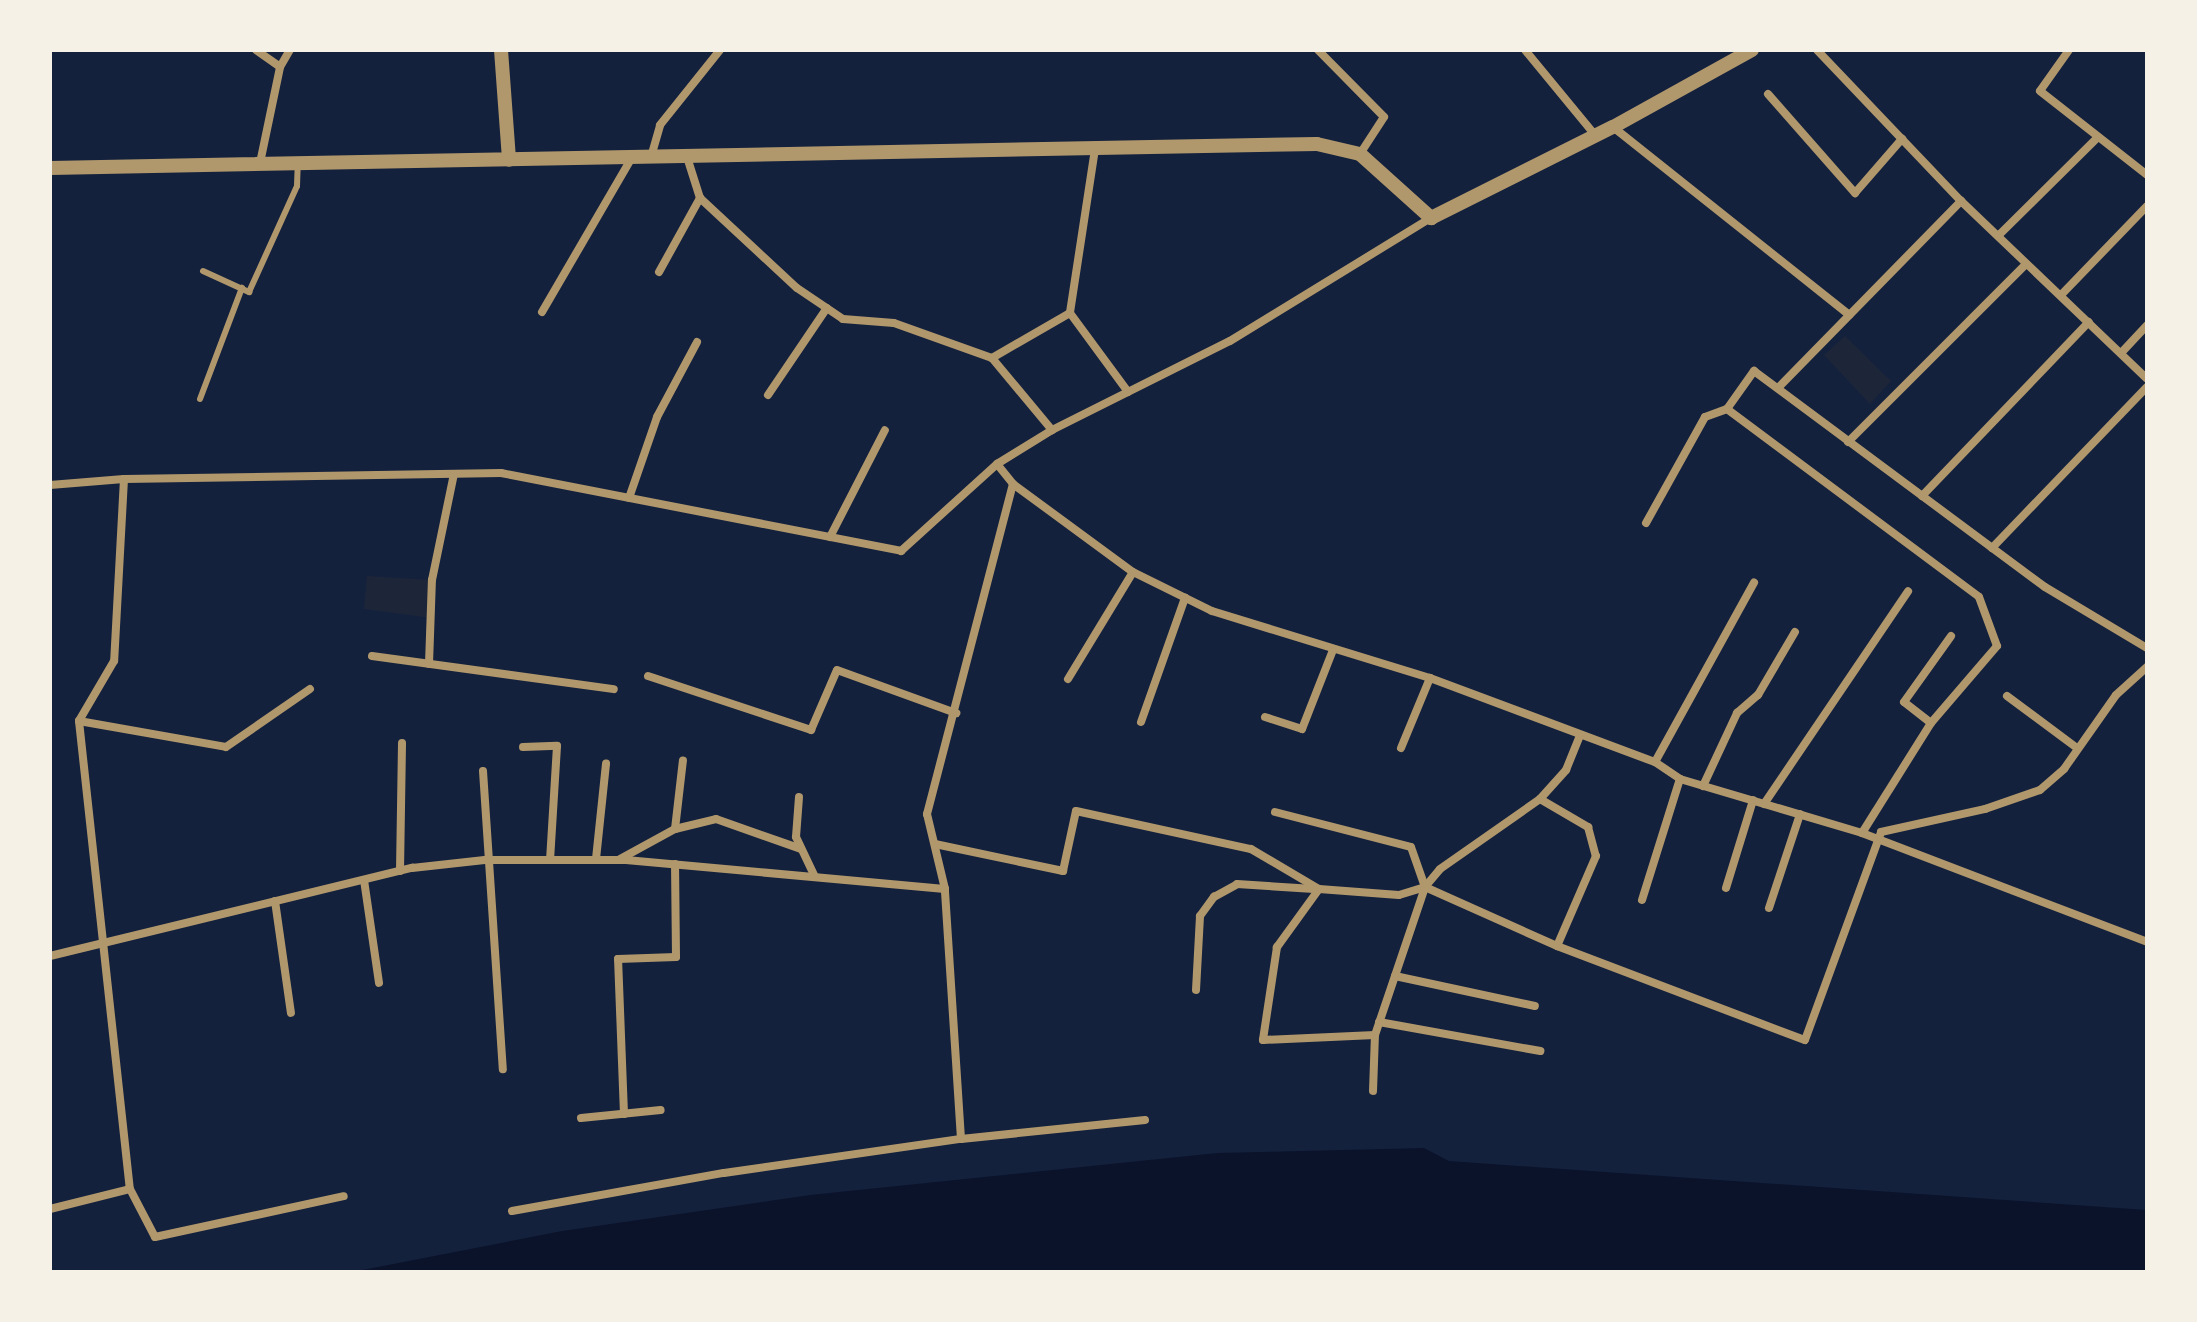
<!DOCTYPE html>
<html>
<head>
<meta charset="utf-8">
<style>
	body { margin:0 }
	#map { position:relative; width:2197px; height:1322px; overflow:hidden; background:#14213d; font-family:"Asap Condensed",sans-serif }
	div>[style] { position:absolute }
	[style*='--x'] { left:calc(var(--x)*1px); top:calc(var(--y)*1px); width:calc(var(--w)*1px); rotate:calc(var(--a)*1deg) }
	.green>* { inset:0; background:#1d2539 }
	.water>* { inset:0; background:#0b132b }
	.service>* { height:6px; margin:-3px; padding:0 3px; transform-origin:3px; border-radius:3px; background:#b1986c }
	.minor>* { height:8px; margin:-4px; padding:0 4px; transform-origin:4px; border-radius:4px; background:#b1986c }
	.tertiary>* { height:14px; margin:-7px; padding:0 7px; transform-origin:7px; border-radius:7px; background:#b1986c }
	span { translate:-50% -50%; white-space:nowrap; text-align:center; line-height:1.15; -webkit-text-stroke:6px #f6f1e7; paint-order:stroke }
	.frame { position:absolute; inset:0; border:52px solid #f6f1e7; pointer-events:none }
</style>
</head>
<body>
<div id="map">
	<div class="green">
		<i style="clip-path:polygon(1845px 336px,1891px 381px,1870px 404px,1824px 355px)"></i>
		<i style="clip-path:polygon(367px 576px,432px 580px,431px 618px,364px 609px)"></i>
	</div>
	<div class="water">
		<i style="clip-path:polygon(1424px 1148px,1449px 1161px,2147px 1210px,2147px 1272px,352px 1272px,562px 1231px,810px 1195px,1217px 1153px)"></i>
	</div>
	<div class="service">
		<i style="--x:203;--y:271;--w:51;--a:24.5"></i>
		<i style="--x:249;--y:292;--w:116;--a:-65.6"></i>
		<i style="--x:297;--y:186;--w:23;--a:-88"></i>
		<i style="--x:200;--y:399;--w:119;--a:-69.3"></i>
	</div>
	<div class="minor">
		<i style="--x:256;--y:50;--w:29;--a:35"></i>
		<i style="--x:1318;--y:50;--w:94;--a:45.4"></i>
		<i style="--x:1384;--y:117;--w:44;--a:123"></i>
		<i style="--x:1525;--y:50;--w:112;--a:50.5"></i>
		<i style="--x:1817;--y:50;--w:209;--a:46.4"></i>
		<i style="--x:1961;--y:201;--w:257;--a:43.7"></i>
		<i style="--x:2069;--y:50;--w:50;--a:125.3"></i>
		<i style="--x:2040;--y:91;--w:136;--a:38.1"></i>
		<i style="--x:1768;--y:94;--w:132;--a:48.7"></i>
		<i style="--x:1855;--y:193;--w:72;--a:-49"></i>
		<i style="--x:1613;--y:127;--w:302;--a:38.5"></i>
		<i style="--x:1095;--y:149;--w:166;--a:98.7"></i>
		<i style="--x:1070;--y:313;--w:98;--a:53.7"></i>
		<i style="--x:651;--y:157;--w:33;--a:-74"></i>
		<i style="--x:660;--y:125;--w:96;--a:-51.3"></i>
		<i style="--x:687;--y:157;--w:43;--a:72.4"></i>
		<i style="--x:700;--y:198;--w:132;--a:42.9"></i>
		<i style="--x:797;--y:288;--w:55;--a:34"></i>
		<i style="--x:843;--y:319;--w:51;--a:4.5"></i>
		<i style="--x:894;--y:323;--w:104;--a:19.7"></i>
		<i style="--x:992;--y:358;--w:94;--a:50.2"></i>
		<i style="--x:260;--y:163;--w:98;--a:-78.2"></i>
		<i style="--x:280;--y:67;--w:20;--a:-60"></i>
		<i style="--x:2000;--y:234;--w:136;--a:-44.7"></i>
		<i style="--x:659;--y:272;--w:85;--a:-61"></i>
		<i style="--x:2062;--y:294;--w:122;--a:-46"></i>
		<i style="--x:542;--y:312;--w:177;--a:-59.8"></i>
		<i style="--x:2122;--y:352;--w:37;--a:-47"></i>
		<i style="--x:992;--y:358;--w:90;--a:-30"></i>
		<i style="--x:1778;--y:388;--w:262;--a:-45.6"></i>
		<i style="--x:768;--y:395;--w:105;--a:-55.9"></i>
		<i style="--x:1727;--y:409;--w:314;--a:36.7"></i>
		<i style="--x:1979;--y:597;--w:52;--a:69.8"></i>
		<i style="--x:1997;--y:646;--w:101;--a:130.6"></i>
		<i style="--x:1848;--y:442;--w:252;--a:-45"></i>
		<i style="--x:997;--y:464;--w:26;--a:51"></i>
		<i style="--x:1013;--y:484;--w:149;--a:36.3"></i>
		<i style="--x:1133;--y:572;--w:88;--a:26.3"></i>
		<i style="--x:1212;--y:611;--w:228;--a:17.1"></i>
		<i style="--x:1430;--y:678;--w:240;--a:20.5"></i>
		<i style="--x:1655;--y:762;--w:30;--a:34"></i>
		<i style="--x:1680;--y:779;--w:190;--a:16.5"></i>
		<i style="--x:1862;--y:833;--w:305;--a:20.9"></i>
		<i style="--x:124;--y:479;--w:182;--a:93.1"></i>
		<i style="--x:114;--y:661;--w:69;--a:120.3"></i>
		<i style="--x:79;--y:721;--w:471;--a:83.8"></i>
		<i style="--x:130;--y:1189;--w:54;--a:62.5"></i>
		<i style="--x:155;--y:1237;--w:193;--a:-12.2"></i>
		<i style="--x:50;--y:485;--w:74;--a:-4.6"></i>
		<i style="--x:124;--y:479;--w:377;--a:-0.9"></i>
		<i style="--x:501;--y:473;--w:408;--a:11"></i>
		<i style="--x:901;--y:551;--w:130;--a:-42.2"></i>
		<i style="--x:997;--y:464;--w:65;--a:-31.7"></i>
		<i style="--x:1052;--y:430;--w:199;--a:-26.6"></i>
		<i style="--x:1230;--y:341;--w:236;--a:-31.5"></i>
		<i style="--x:1922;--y:496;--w:241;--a:-46.2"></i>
		<i style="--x:629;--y:498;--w:86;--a:-70.9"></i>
		<i style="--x:657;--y:417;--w:85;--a:-61.9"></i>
		<i style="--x:1646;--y:523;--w:121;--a:-60.9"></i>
		<i style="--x:1705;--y:417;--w:23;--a:-20"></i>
		<i style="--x:1727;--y:409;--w:47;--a:-54.6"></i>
		<i style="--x:1754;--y:371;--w:362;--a:36.6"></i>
		<i style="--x:2045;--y:587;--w:119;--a:30.9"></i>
		<i style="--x:830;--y:537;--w:120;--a:-62.8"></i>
		<i style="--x:1992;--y:548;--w:223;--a:-46.1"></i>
		<i style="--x:372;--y:656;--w:244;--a:7.8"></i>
		<i style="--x:429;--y:664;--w:84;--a:-88"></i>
		<i style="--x:432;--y:580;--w:108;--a:-78.3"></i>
		<i style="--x:648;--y:676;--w:172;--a:18.3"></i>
		<i style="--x:811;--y:730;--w:65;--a:-66.6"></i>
		<i style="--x:837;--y:670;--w:127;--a:19.9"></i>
		<i style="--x:1068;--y:679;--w:125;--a:-58.7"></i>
		<i style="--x:2007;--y:696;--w:87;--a:36.6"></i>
		<i style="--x:1265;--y:717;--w:39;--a:18"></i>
		<i style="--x:1302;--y:729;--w:85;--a:-68.6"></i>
		<i style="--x:79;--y:721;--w:149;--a:10"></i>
		<i style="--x:226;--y:747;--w:102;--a:-34.6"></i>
		<i style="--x:1141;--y:722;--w:132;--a:-70.5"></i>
		<i style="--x:523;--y:747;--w:34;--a:-2"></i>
		<i style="--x:557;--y:746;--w:114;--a:93.5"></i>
		<i style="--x:1401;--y:748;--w:76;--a:-67.5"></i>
		<i style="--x:1655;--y:762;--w:205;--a:-61.1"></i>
		<i style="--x:483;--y:771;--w:299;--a:86.2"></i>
		<i style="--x:1703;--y:786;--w:81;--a:-65"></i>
		<i style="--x:1737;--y:713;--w:28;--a:-41"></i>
		<i style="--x:1758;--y:695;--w:73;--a:-59.6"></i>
		<i style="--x:799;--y:797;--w:40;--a:94.3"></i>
		<i style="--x:796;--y:837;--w:44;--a:64.6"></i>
		<i style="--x:1540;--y:799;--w:56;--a:30.3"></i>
		<i style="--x:1588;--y:827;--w:30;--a:75"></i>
		<i style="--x:1596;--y:856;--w:98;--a:113.4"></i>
		<i style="--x:1764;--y:804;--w:257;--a:-55.9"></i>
		<i style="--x:1275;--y:812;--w:140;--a:14.4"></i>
		<i style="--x:1411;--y:847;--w:42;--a:70.7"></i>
		<i style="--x:675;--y:829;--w:42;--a:-13.7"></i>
		<i style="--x:716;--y:819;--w:90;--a:19.4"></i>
		<i style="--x:1862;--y:833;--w:130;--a:-57.9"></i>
		<i style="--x:1931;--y:723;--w:34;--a:-142"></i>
		<i style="--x:1904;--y:702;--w:81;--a:-54.5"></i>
		<i style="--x:935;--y:844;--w:131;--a:11.9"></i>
		<i style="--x:1063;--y:871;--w:61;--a:-77.8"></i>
		<i style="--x:1076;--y:811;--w:179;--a:12.3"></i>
		<i style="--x:1251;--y:849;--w:79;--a:30.5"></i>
		<i style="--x:1319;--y:889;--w:80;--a:4.3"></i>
		<i style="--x:1399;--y:895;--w:27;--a:-17"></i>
		<i style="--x:1425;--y:887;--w:145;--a:24.1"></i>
		<i style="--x:1557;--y:946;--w:265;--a:20.8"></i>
		<i style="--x:1805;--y:1040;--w:221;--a:-69.9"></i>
		<i style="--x:1881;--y:832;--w:107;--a:-12.5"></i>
		<i style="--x:1985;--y:809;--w:58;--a:-19.1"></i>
		<i style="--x:2040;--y:790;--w:32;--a:-41"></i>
		<i style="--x:2064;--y:769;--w:90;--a:-54.9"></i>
		<i style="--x:2116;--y:695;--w:42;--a:-42.1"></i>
		<i style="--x:596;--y:859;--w:96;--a:-84"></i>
		<i style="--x:620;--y:859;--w:63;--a:-28.6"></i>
		<i style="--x:675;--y:829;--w:69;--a:-83.4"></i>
		<i style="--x:400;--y:871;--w:128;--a:-89.1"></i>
		<i style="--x:364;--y:880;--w:104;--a:81.7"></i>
		<i style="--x:1726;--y:888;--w:92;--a:-72.9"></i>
		<i style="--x:1319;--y:889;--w:72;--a:125.9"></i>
		<i style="--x:1277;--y:947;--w:94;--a:98.6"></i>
		<i style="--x:1263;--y:1040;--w:112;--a:-2.6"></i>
		<i style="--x:1642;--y:900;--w:127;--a:-72.6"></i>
		<i style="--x:275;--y:901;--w:113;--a:81.9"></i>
		<i style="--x:1769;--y:908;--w:99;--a:-71.7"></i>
		<i style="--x:50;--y:956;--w:373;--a:-13.7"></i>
		<i style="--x:412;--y:868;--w:73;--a:-6.3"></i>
		<i style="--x:485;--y:860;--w:141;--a:0"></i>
		<i style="--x:626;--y:860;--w:320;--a:5.2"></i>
		<i style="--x:1395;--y:976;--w:143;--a:12.1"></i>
		<i style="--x:1196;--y:990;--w:74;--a:-86.9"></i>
		<i style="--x:1200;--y:916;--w:24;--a:-54"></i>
		<i style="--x:1214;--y:897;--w:26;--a:-29"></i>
		<i style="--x:1237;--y:884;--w:77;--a:3.7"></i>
		<i style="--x:1379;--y:1022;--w:164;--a:10.2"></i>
		<i style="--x:1373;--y:1091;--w:56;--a:-88"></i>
		<i style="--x:1375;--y:1035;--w:156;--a:-71.3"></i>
		<i style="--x:1425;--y:887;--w:23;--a:-50"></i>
		<i style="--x:1440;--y:869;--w:122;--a:-35"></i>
		<i style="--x:1540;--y:799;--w:39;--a:-48"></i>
		<i style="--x:1566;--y:770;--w:37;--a:-68"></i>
		<i style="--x:624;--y:1114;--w:155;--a:-92.2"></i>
		<i style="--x:618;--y:959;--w:58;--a:-2"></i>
		<i style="--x:676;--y:957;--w:93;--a:-90.6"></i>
		<i style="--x:581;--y:1118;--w:80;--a:-5.7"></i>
		<i style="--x:961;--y:1139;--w:251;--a:-93.7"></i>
		<i style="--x:945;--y:889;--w:77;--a:-103.5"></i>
		<i style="--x:927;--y:814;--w:341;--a:-75.4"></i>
		<i style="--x:50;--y:1209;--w:82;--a:-14"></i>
		<i style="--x:512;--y:1211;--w:215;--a:-10.2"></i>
		<i style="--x:724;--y:1173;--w:239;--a:-8.2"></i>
		<i style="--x:961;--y:1139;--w:185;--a:-5.9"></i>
	</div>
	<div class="tertiary">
		<i style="--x:501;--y:50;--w:110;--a:85.8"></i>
		<i style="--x:50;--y:168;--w:1267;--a:-1.09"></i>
		<i style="--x:1317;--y:144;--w:44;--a:13.1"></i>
		<i style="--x:1360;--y:154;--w:96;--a:42"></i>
		<i style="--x:1431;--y:218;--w:203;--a:-26.6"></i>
		<i style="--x:1613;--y:127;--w:159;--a:-29"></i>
	</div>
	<div class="frame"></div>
</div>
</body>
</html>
